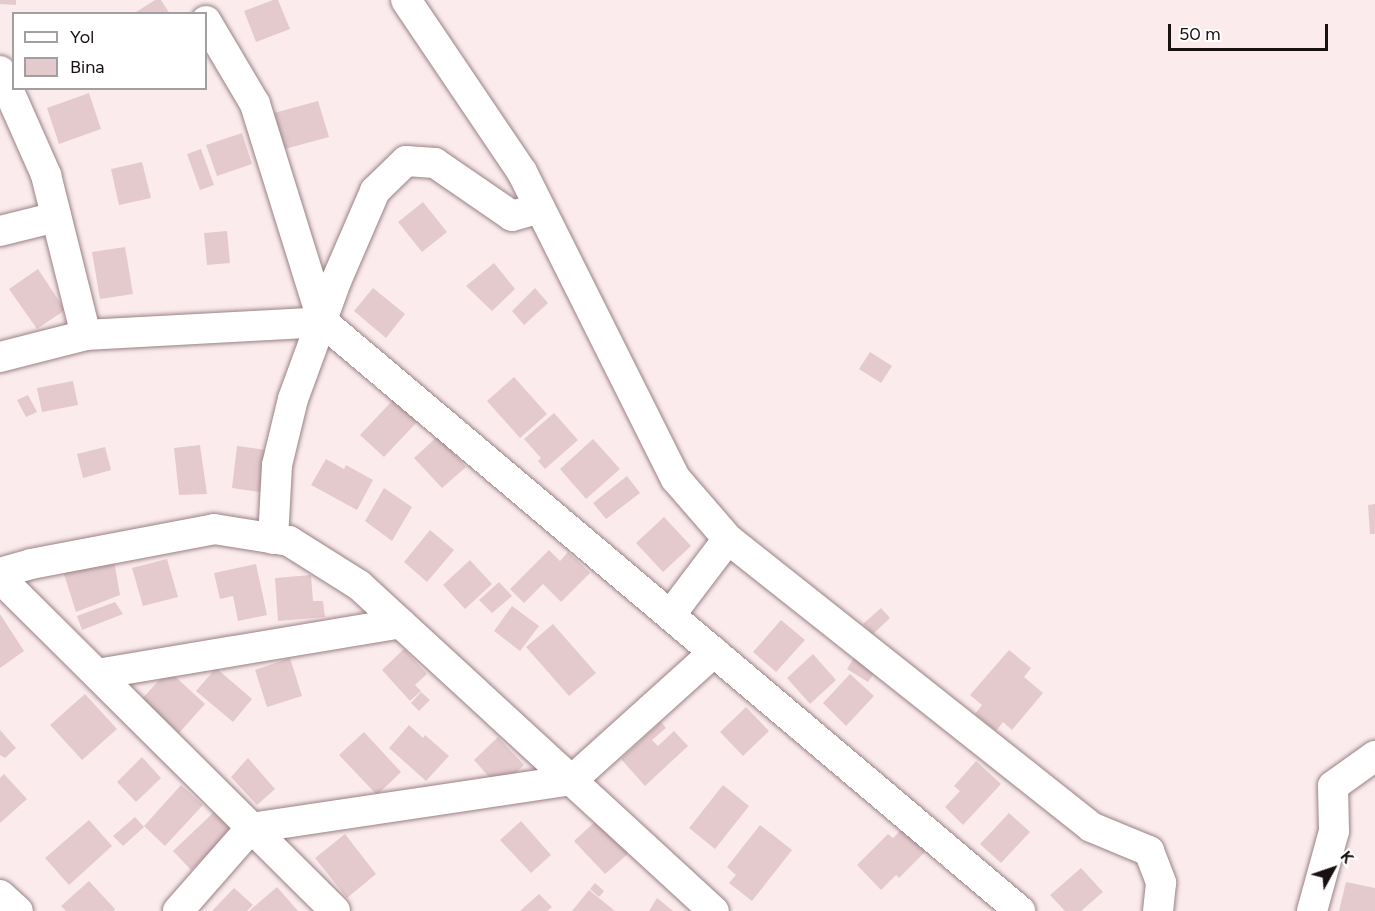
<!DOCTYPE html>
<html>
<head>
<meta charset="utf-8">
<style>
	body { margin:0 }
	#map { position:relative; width:1375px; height:911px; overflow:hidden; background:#fbebed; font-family:Figtree,sans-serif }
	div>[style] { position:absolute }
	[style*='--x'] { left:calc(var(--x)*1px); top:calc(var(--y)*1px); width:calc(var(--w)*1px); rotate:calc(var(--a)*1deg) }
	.building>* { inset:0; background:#e4cacd }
	.roads { filter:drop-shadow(0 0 2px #998185) drop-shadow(0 0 2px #998185) }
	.minor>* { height:30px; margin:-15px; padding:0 15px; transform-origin:15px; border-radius:15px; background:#fff }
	span { translate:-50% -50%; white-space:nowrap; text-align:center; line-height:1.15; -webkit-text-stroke:4.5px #fff; paint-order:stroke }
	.legend { position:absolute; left:12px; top:12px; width:195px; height:78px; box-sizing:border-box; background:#fff; border:2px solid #a39fa0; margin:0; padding:8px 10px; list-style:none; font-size:18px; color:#191012 }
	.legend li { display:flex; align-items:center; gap:12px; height:30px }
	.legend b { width:30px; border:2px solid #a39fa0 }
	.north { position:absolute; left:1303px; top:839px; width:60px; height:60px; -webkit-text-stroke:4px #fff; paint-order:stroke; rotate:50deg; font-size:16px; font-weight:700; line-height:24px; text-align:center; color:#191012 }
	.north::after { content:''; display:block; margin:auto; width:21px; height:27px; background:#191012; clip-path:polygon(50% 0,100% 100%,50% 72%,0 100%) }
	.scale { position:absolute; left:1168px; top:24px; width:160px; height:27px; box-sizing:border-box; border:3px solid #191012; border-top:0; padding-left:8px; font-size:18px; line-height:21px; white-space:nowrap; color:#191012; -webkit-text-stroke:4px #fff; paint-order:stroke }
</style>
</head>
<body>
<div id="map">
	<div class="building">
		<i style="clip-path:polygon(0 0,16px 0,16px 5px,0 4px)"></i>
		<i style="clip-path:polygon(155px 0,161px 0,170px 14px,133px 14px)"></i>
		<i style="clip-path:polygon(273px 0,278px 0,290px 29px,256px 42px,244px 11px)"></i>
		<i style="clip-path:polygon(89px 93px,101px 129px,59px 144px,47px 108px)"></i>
		<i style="clip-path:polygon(318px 101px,329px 137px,285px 149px,274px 113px)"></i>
		<i style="clip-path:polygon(242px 133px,252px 164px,217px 176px,206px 145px)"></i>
		<i style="clip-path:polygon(201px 149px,214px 185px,200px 190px,187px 154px)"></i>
		<i style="clip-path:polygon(142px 162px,151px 198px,119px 205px,111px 169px)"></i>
		<i style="clip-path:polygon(423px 202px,447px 232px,422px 252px,398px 222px)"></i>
		<i style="clip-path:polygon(227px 231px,230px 263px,207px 265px,204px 233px)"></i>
		<i style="clip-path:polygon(125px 247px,133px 294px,100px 299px,92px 252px)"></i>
		<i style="clip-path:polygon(494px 263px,515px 289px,492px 311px,466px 286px)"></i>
		<i style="clip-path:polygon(38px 269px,65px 310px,37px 329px,9px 289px)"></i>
		<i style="clip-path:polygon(373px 288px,405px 314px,386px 338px,354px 311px)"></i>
		<i style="clip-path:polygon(535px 288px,548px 303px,524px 325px,512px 311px)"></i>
		<i style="clip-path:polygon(870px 352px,892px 366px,881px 383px,859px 369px)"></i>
		<i style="clip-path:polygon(514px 377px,547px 414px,520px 438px,487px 401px)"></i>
		<i style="clip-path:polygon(73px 381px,78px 405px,42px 412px,37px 388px)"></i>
		<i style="clip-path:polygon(28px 395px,37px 412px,26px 417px,17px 400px)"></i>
		<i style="clip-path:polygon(393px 400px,417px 422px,384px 457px,360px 435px)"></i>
		<i style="clip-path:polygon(554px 413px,578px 440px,545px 469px,538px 461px,541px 458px,524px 439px)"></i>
		<i style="clip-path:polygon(438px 436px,466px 467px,442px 488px,414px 458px)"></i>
		<i style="clip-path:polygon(593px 439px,620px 469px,586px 499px,560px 469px)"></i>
		<i style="clip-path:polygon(200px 445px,207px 494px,179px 495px,174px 448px)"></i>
		<i style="clip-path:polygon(237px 446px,266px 450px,260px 492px,232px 488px)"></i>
		<i style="clip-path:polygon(105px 447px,111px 470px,83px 478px,77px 454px)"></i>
		<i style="clip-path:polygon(326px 459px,344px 469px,346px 465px,373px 480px,357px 510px,311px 485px)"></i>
		<i style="clip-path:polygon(627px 476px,640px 493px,606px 519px,593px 503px)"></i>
		<i style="clip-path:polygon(384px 488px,412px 507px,392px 541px,365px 521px)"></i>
		<i style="clip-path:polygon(1375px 504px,1375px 534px,1370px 534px,1368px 505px)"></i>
		<i style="clip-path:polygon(664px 517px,691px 546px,663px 572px,636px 543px)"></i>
		<i style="clip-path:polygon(430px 530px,454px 550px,427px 582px,404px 562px)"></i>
		<i style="clip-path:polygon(549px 550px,560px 561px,568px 552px,590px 573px,561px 602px,543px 584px,524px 603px,510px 589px)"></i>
		<i style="clip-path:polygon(167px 559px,178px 597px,143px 606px,132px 568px)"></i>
		<i style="clip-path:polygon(470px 560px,492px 584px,465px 609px,443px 585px)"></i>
		<i style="clip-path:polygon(114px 561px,120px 595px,76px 612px,63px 571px)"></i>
		<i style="clip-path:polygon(256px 564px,267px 615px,238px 621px,233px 596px,220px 599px,214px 573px)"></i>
		<i style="clip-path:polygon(311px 575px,313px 601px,323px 601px,325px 617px,278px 621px,275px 578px)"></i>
		<i style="clip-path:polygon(499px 582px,512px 596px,492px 613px,479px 600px)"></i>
		<i style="clip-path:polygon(115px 602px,123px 614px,82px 630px,77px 616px)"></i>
		<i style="clip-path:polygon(512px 606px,539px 626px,520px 651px,494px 631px)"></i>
		<i style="clip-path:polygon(881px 608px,890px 618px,873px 634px,863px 624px)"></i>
		<i style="clip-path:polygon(0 614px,24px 651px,0 668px)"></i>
		<i style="clip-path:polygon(781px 620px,805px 640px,776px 672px,753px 652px)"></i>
		<i style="clip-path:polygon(553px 624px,596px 673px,569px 696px,526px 647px)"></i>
		<i style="clip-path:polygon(404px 649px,427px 674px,415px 685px,421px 691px,410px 701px,382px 670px)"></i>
		<i style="clip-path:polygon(1009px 650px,1031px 668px,1024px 677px,1043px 693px,1012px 730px,1003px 722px,996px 731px,975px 714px,982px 705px,970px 695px)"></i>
		<i style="clip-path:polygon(857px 653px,878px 667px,868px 682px,847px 669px)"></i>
		<i style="clip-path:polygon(813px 654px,836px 680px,810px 704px,787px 678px)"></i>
		<i style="clip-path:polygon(290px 658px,302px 696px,267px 707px,255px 670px)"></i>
		<i style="clip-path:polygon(216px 668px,252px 699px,233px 722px,196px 691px)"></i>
		<i style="clip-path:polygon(168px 670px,205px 704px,179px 733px,142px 699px)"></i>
		<i style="clip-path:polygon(850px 674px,874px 696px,846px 726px,823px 703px)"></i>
		<i style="clip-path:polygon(421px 692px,430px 700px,419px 711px,411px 703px)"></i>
		<i style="clip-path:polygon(85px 694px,117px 729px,82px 760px,50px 725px)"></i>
		<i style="clip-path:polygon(746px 707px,769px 731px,743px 756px,720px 732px)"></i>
		<i style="clip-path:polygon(661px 722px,666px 728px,652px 740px,658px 746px,674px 731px,688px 746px,645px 786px,621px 759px)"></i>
		<i style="clip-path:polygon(409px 725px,423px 738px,425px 735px,449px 756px,426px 781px,389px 748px)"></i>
		<i style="clip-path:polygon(0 730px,16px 748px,5px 758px,0 755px)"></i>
		<i style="clip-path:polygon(364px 732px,401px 772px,377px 795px,339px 755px)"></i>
		<i style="clip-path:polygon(498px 737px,524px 765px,499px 788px,474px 760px)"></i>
		<i style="clip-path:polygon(142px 757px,161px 778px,136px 802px,117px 782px)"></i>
		<i style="clip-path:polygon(248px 758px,275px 789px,257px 805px,231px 777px)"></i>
		<i style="clip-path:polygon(976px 761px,1001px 784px,963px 825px,945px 807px,960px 791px,954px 786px)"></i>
		<i style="clip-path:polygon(4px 774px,27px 799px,0 823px,0 778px)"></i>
		<i style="clip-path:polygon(181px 785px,203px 805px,165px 846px,144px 826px)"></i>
		<i style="clip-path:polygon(723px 785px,749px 806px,715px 849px,689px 828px)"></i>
		<i style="clip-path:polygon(214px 812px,232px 831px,191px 870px,173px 851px)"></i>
		<i style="clip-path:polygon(1009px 813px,1030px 832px,1001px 863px,980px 844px)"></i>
		<i style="clip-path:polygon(135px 817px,144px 827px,123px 846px,113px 836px)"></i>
		<i style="clip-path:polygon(598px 819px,629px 853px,605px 874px,574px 841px)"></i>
		<i style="clip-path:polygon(89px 820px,112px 846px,69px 885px,45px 858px)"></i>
		<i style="clip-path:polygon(521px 821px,551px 855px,531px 873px,500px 840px)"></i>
		<i style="clip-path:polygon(760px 825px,792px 850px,752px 901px,729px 883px,736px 875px,727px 867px)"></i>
		<i style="clip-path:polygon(904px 827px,927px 850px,899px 878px,896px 875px,881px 890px,857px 865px,888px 834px,893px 838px)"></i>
		<i style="clip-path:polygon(345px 834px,376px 874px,347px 898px,315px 858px)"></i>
		<i style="clip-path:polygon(1081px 868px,1103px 892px,1081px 911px,1065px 911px,1050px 895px)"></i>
		<i style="clip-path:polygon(89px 881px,115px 909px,113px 911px,66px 911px,61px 906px)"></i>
		<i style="clip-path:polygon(1346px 882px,1375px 888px,1375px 911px,1339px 911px)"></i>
		<i style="clip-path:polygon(595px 883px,604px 891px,599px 897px,590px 889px)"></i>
		<i style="clip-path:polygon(277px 887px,298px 911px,249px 911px)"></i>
		<i style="clip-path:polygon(234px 888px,253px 905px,247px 911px,212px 911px)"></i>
		<i style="clip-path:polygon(589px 890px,615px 911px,572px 911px)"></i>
		<i style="clip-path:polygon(539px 894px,552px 907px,547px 911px,520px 911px)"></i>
		<i style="clip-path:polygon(657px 898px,673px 911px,649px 911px)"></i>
	</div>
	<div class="roads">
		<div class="minor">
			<i style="--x:406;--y:0;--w:207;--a:56"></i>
			<i style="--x:522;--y:172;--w:343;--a:63.4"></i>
			<i style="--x:676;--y:479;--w:79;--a:49.1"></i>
			<i style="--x:728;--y:539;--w:463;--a:38.4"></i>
			<i style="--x:1091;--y:827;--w:63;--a:22.5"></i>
			<i style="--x:1149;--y:851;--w:34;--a:69"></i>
			<i style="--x:1161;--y:883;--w:28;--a:96"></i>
			<i style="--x:206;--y:21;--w:96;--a:59.4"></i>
			<i style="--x:255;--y:104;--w:228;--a:72.7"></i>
			<i style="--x:323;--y:322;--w:913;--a:40.2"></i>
			<i style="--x:0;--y:71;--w:114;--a:66.1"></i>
			<i style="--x:46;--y:175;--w:165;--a:76"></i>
			<i style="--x:0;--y:231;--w:58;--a:-14"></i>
			<i style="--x:0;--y:357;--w:89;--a:-14.3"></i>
			<i style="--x:86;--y:335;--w:237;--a:-3.1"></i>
			<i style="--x:273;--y:539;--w:74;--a:-86.9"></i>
			<i style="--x:277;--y:465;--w:68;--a:-76.4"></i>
			<i style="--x:293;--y:399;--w:128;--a:-69.9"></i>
			<i style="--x:337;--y:279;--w:96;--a:-66.6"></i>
			<i style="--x:375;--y:191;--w:43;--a:-44.1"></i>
			<i style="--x:406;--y:161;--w:29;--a:4"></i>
			<i style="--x:435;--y:163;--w:93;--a:34.5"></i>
			<i style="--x:512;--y:216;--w:29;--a:-16"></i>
			<i style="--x:0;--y:573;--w:32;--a:-16"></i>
			<i style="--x:31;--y:564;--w:186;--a:-10.8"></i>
			<i style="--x:214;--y:529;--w:76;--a:9.1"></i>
			<i style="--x:289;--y:541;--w:83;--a:32.2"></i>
			<i style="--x:359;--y:585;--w:482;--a:42.6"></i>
			<i style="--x:0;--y:578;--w:472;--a:44.8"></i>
			<i style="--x:671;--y:614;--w:94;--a:-52.8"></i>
			<i style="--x:97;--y:674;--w:308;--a:-9.5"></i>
			<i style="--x:0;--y:895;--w:24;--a:42"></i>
			<i style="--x:178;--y:911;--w:111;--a:-48.7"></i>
			<i style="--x:251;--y:828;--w:325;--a:-8.5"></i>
			<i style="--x:572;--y:780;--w:191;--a:-42"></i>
			<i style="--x:1312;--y:911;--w:83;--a:-74.6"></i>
			<i style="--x:1334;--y:831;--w:45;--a:-91.3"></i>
			<i style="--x:1333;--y:786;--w:52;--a:-35.5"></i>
		</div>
	</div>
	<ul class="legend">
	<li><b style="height:8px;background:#fff"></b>Yol</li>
	<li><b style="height:16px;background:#e4cacd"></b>Bina</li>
	</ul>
	<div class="north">K</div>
	<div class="scale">50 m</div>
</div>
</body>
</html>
